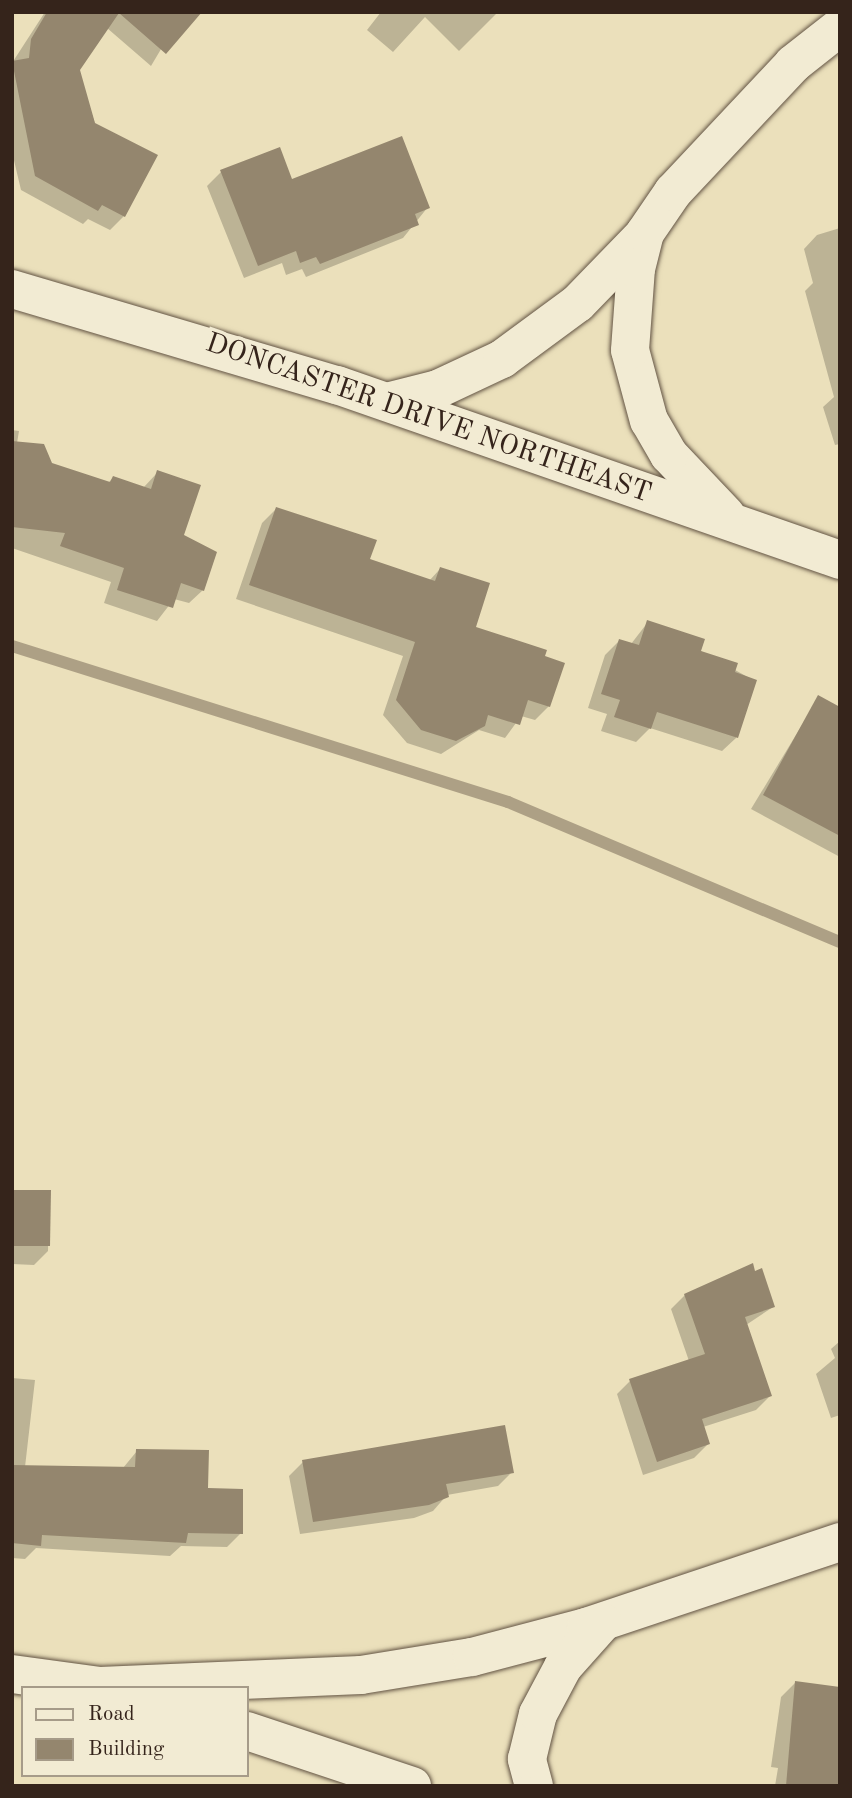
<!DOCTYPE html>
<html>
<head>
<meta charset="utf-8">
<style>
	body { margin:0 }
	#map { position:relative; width:852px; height:1798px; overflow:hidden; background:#ebe0bb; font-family:"Old Standard TT",serif }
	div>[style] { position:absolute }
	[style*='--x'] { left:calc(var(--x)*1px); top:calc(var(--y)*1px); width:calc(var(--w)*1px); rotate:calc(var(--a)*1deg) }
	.shadow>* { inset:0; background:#0003 }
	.stream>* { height:12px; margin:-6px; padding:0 6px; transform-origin:6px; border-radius:6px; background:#ada085 }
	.building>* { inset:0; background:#94866e }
	.roads { filter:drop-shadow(0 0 2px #625343) drop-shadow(0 0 2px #625343) }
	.minor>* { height:38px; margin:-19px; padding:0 19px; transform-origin:19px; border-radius:19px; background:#f2ebd3 }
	span { translate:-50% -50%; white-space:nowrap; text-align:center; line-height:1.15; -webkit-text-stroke:7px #f2ebd3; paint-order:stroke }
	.street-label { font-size:28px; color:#35241b }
	.frame { position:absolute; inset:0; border:14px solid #35241b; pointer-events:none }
	.legend { position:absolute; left:21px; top:1686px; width:228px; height:91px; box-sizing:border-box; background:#f2ebd3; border:2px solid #a69b89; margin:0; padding:9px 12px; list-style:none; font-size:21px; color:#35241b }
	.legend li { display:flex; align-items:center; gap:14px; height:35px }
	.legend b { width:35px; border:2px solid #a69b89 }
</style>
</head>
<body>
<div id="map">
	<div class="shadow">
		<i style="clip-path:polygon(45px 12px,183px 12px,151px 66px,107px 28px,78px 70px,124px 216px,110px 230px,88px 219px,83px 224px,21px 190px,12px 152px,12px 63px)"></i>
		<i style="clip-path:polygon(381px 12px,498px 12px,459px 51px,425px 17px,393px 52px,367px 30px)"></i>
		<i style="clip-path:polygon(221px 172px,291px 181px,428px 207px,403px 238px,306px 277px,302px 269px,286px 275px,282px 263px,244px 278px,207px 186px)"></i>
		<i style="clip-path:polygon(840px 228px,840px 444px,835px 445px,823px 407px,834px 397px,805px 291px,813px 283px,804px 249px,817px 235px)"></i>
		<i style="clip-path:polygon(12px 430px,19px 431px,17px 443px,51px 464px,108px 483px,113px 478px,143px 488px,158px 472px,203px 590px,189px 603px,174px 599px,157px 621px,104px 603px,111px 582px,12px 548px)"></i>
		<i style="clip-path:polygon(276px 509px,368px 560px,429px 581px,440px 569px,474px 628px,542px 657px,549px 706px,535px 720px,521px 716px,505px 738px,479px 730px,441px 754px,407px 743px,383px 715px,403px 656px,236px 599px,262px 523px)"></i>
		<i style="clip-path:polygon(648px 622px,755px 681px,736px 738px,722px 751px,650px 728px,636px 742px,601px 731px,607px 714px,588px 708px,605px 655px,619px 641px,631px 644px)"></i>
		<i style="clip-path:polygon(819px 697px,840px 709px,840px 857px,751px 809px)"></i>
		<i style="clip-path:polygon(12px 1192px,49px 1192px,48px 1251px,34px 1265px,12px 1264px)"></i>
		<i style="clip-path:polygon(685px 1295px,773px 1307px,746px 1325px,770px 1396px,756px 1410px,703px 1427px,708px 1444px,694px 1458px,643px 1475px,617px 1394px,630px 1381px,689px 1361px,671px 1309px)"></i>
		<i style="clip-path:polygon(840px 1341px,840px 1415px,831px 1418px,816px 1374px,835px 1358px,831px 1349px)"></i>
		<i style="clip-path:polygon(12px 1378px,35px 1380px,25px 1467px,123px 1468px,137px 1451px,206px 1490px,241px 1533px,227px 1547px,181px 1546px,170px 1556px,36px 1548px,25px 1559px,12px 1558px)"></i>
		<i style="clip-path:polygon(303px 1462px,512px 1472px,498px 1486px,447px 1495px,433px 1511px,414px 1518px,300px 1534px,289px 1476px)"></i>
		<i style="clip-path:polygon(795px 1683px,840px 1786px,775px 1786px,778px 1768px,771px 1767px,781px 1697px)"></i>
	</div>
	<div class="stream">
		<i style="--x:12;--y:646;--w:520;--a:17.46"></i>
		<i style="--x:508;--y:802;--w:360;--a:22.9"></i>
	</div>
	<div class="building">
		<i style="clip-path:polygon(47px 12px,202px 12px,166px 54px,119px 13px,80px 70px,95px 123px,158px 155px,125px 217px,102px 205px,98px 211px,35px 176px,12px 61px,29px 58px,31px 39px)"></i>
		<i style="clip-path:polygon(402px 136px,430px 208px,415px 214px,419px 225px,320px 264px,316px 257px,300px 263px,296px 251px,258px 266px,220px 170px,280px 147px,292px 179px)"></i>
		<i style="clip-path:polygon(12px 441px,44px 444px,52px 463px,110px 482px,113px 476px,151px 489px,157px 470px,201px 485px,184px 535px,217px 552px,204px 591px,181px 583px,173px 608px,117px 590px,124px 568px,60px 546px,65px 533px,12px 527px)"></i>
		<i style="clip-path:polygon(276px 507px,377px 540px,370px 559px,435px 581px,440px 567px,490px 583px,476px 627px,547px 650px,545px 656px,565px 663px,550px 707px,528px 700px,520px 725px,488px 715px,485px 726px,456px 741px,421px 730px,396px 700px,415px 642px,249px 585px)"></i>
		<i style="clip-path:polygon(647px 620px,705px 639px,701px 651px,738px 663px,735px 672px,757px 680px,738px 738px,657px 712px,651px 729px,614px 717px,620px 700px,601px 694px,619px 639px,639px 645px)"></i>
		<i style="clip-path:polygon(818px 695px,840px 707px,840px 836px,763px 795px)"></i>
		<i style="clip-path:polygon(12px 1190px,51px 1190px,50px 1246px,12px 1246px)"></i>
		<i style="clip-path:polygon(753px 1263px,755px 1271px,762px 1268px,775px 1307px,745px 1317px,772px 1396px,702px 1419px,710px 1444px,657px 1462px,629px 1379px,705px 1354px,684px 1294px)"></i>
		<i style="clip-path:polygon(505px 1425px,514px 1473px,446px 1484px,449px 1497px,429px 1505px,313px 1522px,302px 1460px)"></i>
		<i style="clip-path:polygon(136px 1449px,209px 1450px,208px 1488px,243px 1489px,243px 1534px,188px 1533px,186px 1543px,42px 1535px,41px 1546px,12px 1543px,12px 1465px,135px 1467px)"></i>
		<i style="clip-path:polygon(795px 1681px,840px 1687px,840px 1786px,786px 1786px)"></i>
	</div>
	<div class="roads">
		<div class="minor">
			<i style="--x:12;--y:289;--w:339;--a:16.5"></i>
			<i style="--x:337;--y:385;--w:533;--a:19.18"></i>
			<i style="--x:387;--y:402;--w:53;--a:-14.3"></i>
			<i style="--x:438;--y:389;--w:71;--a:-25.1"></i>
			<i style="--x:502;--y:359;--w:94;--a:-36.4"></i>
			<i style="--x:578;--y:303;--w:95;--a:-45.9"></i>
			<i style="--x:726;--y:515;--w:83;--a:-133.5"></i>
			<i style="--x:669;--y:455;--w:39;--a:-120"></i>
			<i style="--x:649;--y:421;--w:73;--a:-105"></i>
			<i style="--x:630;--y:350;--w:81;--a:-85.8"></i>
			<i style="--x:636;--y:269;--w:37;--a:-76"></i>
			<i style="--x:645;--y:233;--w:50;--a:-55.7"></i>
			<i style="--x:673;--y:192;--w:175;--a:-46.8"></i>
			<i style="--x:793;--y:64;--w:60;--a:-38.2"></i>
			<i style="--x:12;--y:1674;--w:89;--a:7.8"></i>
			<i style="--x:100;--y:1686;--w:261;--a:-2.4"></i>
			<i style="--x:361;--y:1675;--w:112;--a:-9.2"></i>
			<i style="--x:472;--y:1657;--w:118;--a:-14.7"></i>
			<i style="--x:586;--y:1627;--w:268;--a:-18.5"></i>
			<i style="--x:247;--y:1731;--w:174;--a:18.4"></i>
			<i style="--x:534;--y:1786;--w:28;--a:-105"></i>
			<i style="--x:527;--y:1759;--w:46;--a:-76.3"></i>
			<i style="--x:538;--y:1714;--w:53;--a:-62"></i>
			<i style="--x:563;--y:1667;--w:60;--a:-48.4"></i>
		</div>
	</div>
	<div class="street-label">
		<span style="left:428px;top:419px;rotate:19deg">DONCASTER DRIVE NORTHEAST</span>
	</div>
	<div class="frame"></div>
	<ul class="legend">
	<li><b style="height:9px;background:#f2ebd3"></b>Road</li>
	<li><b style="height:19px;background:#94866e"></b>Building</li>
	</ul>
</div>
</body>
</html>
